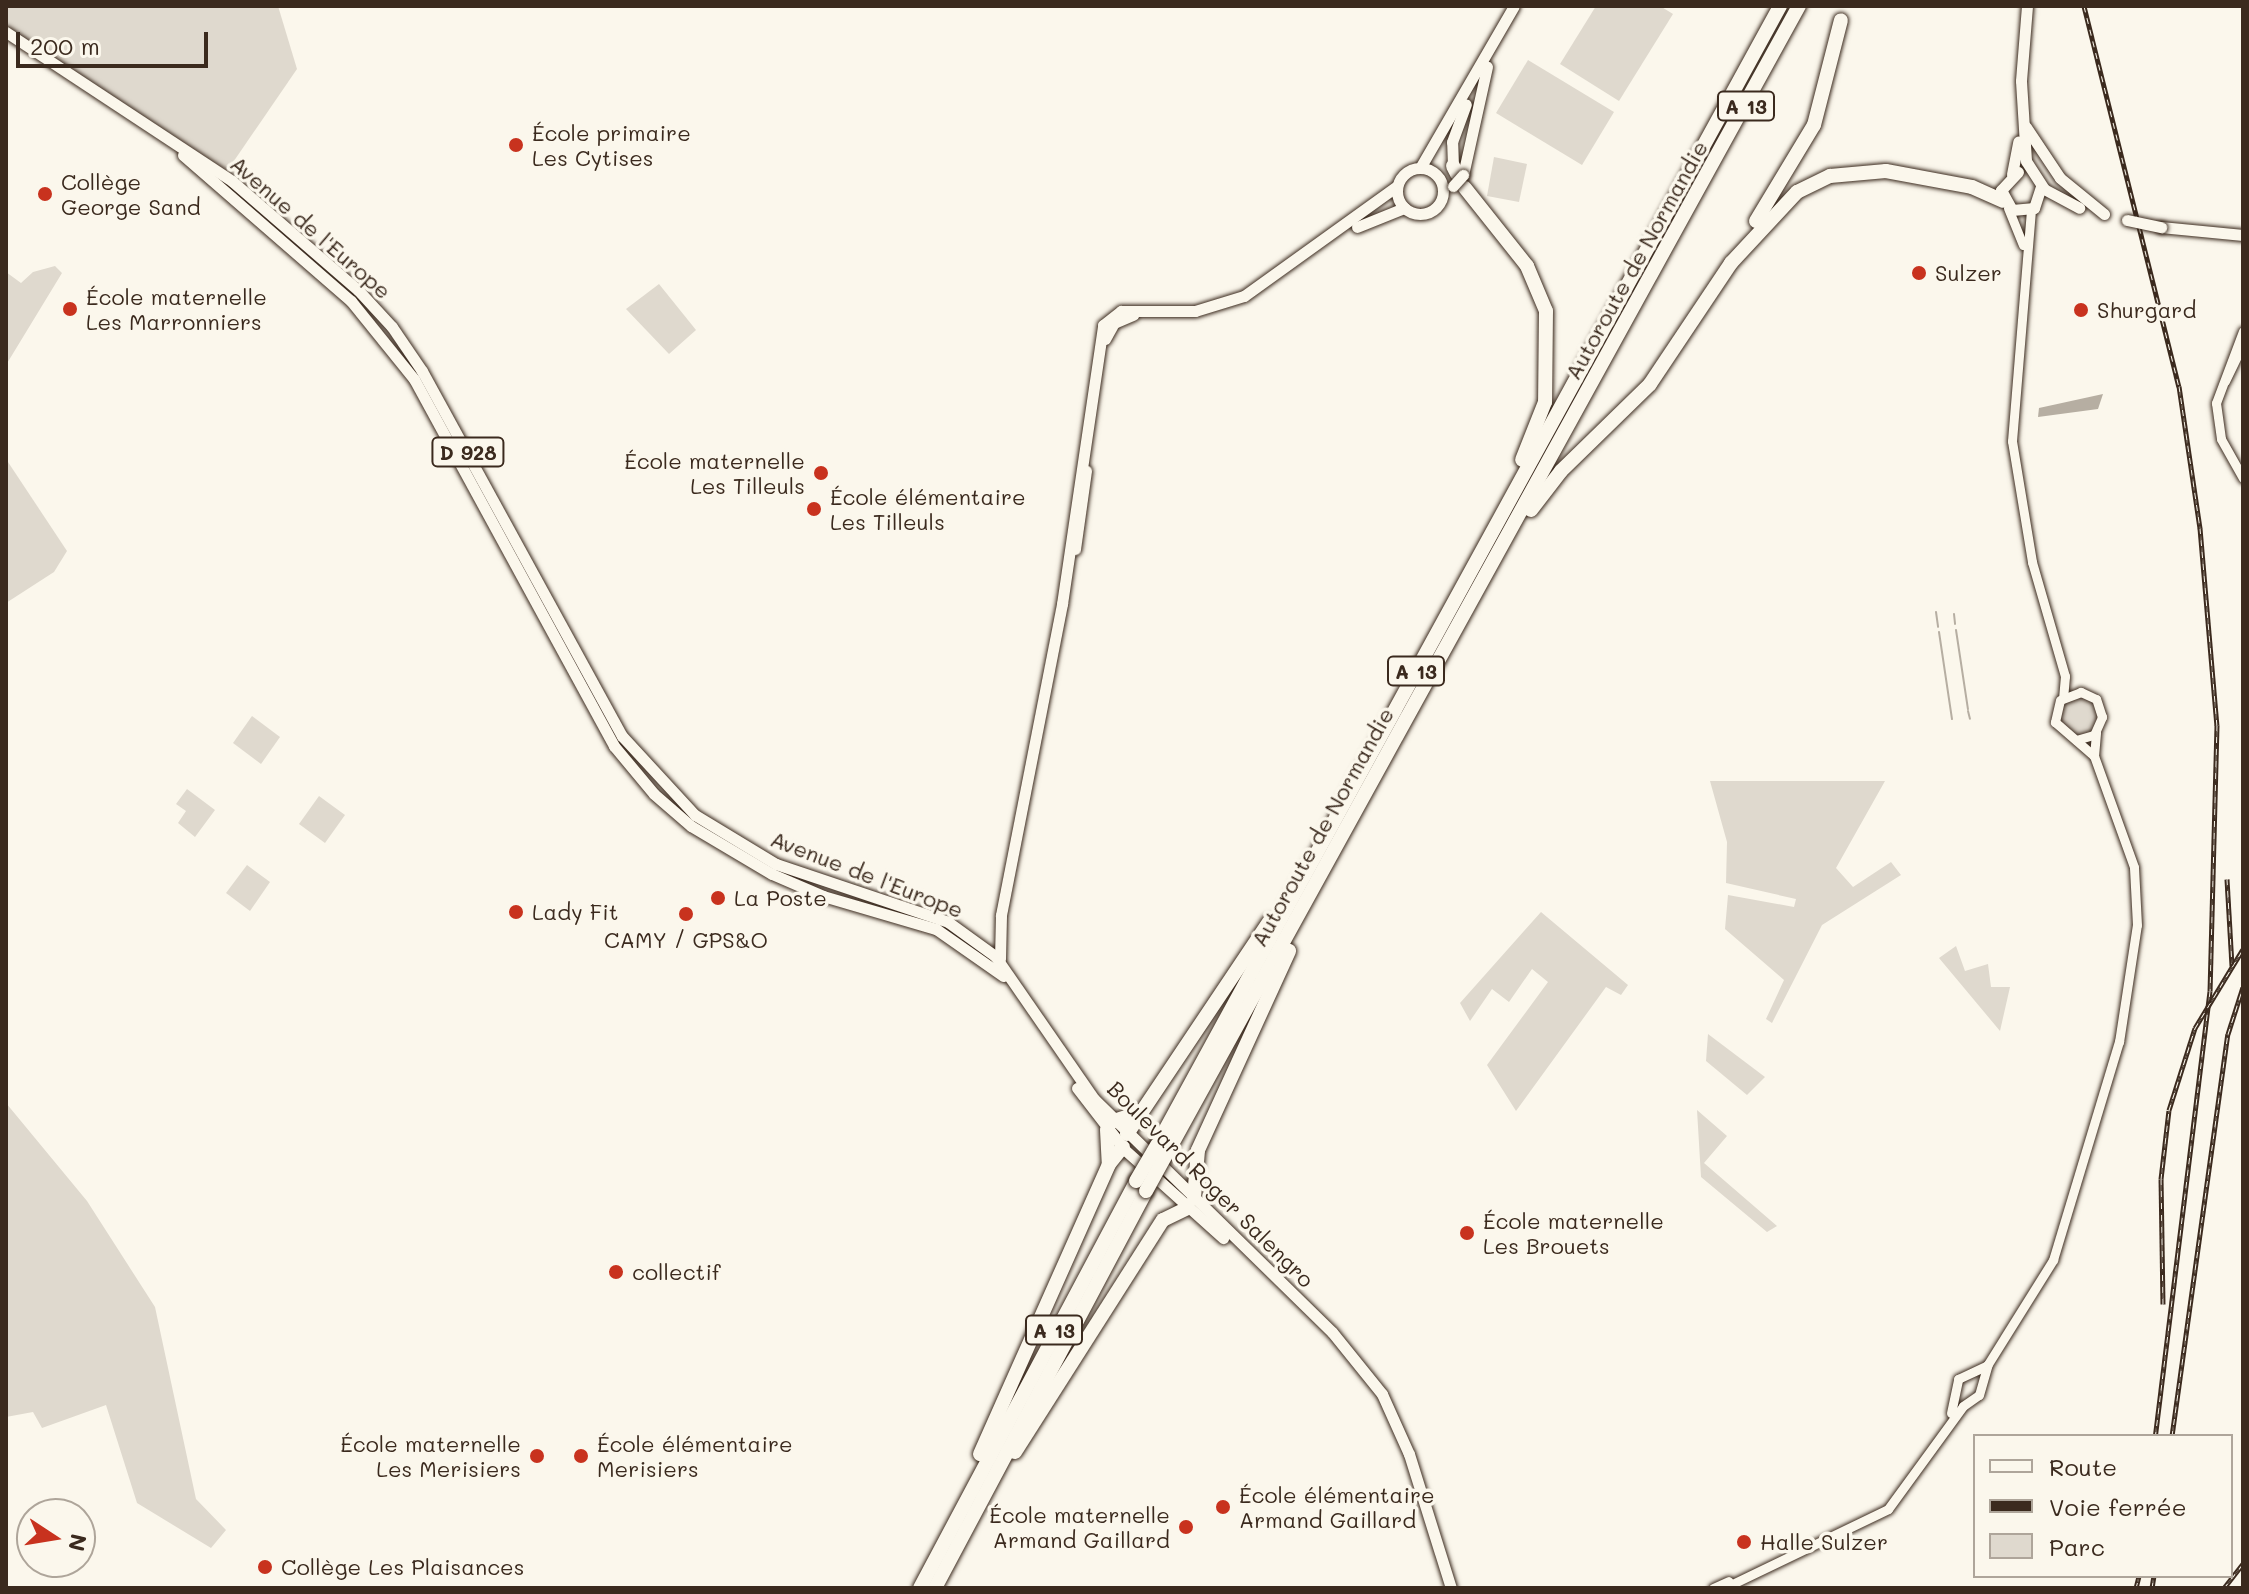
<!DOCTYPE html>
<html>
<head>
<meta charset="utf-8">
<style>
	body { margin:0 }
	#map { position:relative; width:2249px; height:1594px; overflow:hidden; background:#fbf7ec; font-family:Mali,sans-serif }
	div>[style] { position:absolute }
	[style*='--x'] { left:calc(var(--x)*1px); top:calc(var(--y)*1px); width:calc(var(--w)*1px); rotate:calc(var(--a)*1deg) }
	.green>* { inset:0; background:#dfd9ce }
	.round { border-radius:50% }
	.water>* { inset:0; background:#b6aea2 }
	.stream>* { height:2px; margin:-1px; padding:0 1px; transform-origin:1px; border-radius:1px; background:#b6aea2 }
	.roads { filter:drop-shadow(0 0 2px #3b2a1e) drop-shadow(0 0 2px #3b2a1e) }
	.minor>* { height:9px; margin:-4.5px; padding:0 4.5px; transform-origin:4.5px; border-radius:4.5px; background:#fbf7ec }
	.major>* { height:11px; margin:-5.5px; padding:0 5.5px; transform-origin:5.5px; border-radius:5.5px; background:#fbf7ec }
	.major>.ring { margin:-5.5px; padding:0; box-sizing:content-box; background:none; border:11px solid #fbf7ec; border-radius:50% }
	.highway>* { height:14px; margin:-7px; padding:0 7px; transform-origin:7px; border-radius:7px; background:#fbf7ec }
	.rail>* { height:5px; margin-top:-2.5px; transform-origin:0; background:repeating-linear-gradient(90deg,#fbf7ec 0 6px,#3b2a1e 0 12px); box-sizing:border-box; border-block:2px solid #3b2a1e }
	.bridges { filter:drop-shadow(0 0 2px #3b2a1e) drop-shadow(0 0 2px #3b2a1e) }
	.major-bridge>* { height:11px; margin:-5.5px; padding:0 5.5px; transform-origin:5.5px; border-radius:5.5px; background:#fbf7ec }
	.highway-bridge>* { height:14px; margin:-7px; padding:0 7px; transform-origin:7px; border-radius:7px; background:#fbf7ec }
	.dots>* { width:22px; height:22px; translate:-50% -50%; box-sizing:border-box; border:4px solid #fbf7ec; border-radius:50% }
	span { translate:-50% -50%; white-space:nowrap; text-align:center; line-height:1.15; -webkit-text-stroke:7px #fbf7ec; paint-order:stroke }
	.shield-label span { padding:2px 6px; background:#fbf7ec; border:2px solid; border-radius:6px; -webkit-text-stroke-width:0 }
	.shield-label { font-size:20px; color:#3b2a1e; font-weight:700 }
	.poi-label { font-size:22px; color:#3b2a1e }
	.left { translate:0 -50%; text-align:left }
	.right { translate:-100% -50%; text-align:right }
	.street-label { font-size:22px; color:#3b2a1e }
	.frame { position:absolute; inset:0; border:8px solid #3b2a1e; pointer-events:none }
	.legend { position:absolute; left:1973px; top:1434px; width:260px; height:144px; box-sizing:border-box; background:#fbf7ec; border:2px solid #aea59a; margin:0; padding:10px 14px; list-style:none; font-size:24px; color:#3b2a1e }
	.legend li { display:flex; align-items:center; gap:16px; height:40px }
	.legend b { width:40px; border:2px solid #aea59a }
	.north { position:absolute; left:16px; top:1498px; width:80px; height:80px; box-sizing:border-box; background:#fbf7ec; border:2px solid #aea59a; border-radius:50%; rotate:102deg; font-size:22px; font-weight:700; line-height:32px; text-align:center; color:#3b2a1e }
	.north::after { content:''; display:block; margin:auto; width:28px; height:36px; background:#c8321e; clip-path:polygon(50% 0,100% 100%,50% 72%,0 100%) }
	.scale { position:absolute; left:16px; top:32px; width:192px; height:36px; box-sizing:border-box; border:4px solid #3b2a1e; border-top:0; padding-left:10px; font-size:24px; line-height:28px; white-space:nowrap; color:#3b2a1e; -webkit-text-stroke:6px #fbf7ec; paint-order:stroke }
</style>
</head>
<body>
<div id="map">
	<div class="green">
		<i style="clip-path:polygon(6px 6px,278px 6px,297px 69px,227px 171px,15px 35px,6px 24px)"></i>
		<i style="clip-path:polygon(1596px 6px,1660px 6px,1673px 14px,1619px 101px,1560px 64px)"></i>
		<i style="clip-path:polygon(1528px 60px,1614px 112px,1582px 165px,1496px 113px)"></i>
		<i style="clip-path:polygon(1494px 157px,1527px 164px,1519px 202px,1487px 196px)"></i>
		<i style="clip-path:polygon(55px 266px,62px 273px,6px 365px,6px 272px,21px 283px,33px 272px)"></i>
		<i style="clip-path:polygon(659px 284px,696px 330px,669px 354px,626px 309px)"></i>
		<i style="clip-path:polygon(6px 459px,67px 551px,54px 572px,6px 603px)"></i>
		<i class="round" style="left:2060px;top:697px;width:38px;height:38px"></i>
		<i style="clip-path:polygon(252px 716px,280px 737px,261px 764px,233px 743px)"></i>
		<i style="clip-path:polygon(1710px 781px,1885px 781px,1836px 868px,1853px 887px,1891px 862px,1901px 875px,1822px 925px,1772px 1023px,1766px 1019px,1784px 980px,1725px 929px,1728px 895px,1794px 907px,1796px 899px,1726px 883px,1727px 842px)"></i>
		<i style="clip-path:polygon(187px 789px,215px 810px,195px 837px,178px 823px,186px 811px,176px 804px)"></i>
		<i style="clip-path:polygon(319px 796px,345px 815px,325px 843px,299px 824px)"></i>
		<i style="clip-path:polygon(247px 865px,270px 882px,250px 911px,226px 893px)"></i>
		<i style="clip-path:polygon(1541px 912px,1628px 985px,1621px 995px,1606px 987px,1516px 1111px,1487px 1065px,1548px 982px,1532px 969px,1509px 1002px,1492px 989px,1470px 1021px,1460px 1003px)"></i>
		<i style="clip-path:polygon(1956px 946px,1965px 971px,1988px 964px,1991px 987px,2010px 987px,2000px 1031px,1939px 958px)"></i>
		<i style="clip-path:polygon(1708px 1034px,1765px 1077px,1747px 1095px,1706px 1061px)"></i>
		<i style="clip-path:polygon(6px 1103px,87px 1201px,155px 1307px,196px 1499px,226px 1530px,211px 1548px,137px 1503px,106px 1405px,42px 1428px,33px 1412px,6px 1417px)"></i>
		<i style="clip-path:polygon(1697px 1110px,1727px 1136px,1704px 1163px,1777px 1226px,1767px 1232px,1701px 1177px)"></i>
	</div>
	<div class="water">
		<i style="clip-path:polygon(2103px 394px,2098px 409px,2038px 417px,2039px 408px)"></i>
	</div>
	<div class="stream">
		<i style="--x:1936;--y:612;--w:15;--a:82"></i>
		<i style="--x:1954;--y:614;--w:10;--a:84"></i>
		<i style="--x:1956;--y:630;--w:80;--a:81.4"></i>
		<i style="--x:1939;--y:632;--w:88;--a:81.5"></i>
		<i style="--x:1968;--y:711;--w:8;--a:76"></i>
	</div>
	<div class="roads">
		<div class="minor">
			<i style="--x:2008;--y:208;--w:40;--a:68"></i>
			<i style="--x:2031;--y:210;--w:232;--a:94.7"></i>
			<i style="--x:2012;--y:441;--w:123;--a:80.6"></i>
			<i style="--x:2032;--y:562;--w:119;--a:73.9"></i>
			<i style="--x:2065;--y:676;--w:21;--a:95"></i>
			<i style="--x:2243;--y:331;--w:77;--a:110.6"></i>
			<i style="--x:2216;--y:403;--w:36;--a:82"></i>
			<i style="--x:2221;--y:439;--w:45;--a:60.6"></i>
			<i style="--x:2225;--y:381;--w:41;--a:-64.1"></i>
			<i style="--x:2076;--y:740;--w:19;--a:-16"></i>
			<i style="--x:2094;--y:735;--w:20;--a:-66"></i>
			<i style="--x:2102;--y:717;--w:19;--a:-108"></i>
			<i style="--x:2096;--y:699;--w:17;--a:-155"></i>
			<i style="--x:2081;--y:692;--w:22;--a:159"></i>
			<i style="--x:2060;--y:700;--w:23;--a:103"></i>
			<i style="--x:2055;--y:722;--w:52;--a:41.1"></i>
			<i style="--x:1951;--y:1413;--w:35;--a:-78"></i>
			<i style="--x:1958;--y:1379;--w:31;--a:-25"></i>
			<i style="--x:1713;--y:1588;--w:17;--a:-24"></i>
			<i style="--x:1724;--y:1588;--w:182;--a:-25.7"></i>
			<i style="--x:1888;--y:1509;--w:127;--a:-53.9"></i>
			<i style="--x:1963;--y:1406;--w:19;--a:-35"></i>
			<i style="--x:1979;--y:1395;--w:32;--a:-74"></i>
			<i style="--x:1988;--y:1364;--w:123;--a:-58"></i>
			<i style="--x:2053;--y:1260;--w:228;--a:-73.2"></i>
			<i style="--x:2119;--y:1042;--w:118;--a:-81.3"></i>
			<i style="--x:2137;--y:925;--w:58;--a:-93"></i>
			<i style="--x:2134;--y:867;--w:118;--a:-109.8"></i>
			<i style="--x:2094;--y:756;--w:24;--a:-85"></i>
		</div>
		<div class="major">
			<i style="--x:2027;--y:6;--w:75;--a:94.6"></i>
			<i style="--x:2021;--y:81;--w:80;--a:86.4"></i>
			<i style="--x:2026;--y:161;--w:33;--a:57"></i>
			<i style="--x:2044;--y:189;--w:40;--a:28"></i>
			<i style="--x:6;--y:32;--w:271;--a:33.4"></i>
			<i style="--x:232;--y:181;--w:167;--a:40.9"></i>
			<i style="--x:358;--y:290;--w:50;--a:47.4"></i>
			<i style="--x:392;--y:327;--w:53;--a:55.7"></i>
			<i style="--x:422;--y:371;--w:416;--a:61.3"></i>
			<i style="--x:622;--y:736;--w:108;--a:47.3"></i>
			<i style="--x:695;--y:815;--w:95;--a:31.2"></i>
			<i style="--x:776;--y:864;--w:182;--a:18.6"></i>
			<i style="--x:948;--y:922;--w:58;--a:35.9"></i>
			<i style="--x:995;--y:956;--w:174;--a:55.3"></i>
			<i style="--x:1094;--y:1099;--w:333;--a:44.4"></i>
			<i style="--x:1332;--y:1332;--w:80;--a:51.1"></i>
			<i style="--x:1382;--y:1394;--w:66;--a:65.8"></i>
			<i style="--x:1409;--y:1454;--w:140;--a:72.6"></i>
			<i style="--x:2026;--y:127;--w:61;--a:56.3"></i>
			<i style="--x:2060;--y:178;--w:57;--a:39.3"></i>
			<i style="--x:183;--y:155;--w:223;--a:41"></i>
			<i style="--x:351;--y:301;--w:100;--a:51.1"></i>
			<i style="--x:414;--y:379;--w:418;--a:61.4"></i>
			<i style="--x:614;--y:746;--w:62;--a:50.2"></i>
			<i style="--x:654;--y:794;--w:49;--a:40.9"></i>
			<i style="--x:691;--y:826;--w:94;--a:30.7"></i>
			<i style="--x:772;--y:874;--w:56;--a:23.3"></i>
			<i style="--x:823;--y:896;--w:118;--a:16.3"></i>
			<i style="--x:936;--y:929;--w:82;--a:35"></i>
			<i style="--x:1453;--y:166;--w:24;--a:-92"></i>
			<i style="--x:1452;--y:142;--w:40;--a:-69.8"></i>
			<i class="ring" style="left:1397px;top:168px;width:35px;height:35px"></i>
			<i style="--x:1420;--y:168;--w:187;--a:-59.9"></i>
			<i style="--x:2018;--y:172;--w:25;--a:133"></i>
			<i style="--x:2001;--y:190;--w:23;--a:61"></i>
			<i style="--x:2012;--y:210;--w:22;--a:-5"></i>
			<i style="--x:2034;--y:208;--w:23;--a:-72"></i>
			<i style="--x:2012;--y:174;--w:33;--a:-79"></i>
			<i style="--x:1463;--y:175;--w:111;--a:-77.5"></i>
			<i style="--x:1357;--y:227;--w:51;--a:-22"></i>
			<i style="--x:2161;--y:227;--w:82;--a:5.6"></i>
			<i style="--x:1105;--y:339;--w:18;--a:-61"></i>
			<i style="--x:1114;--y:323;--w:21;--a:-23"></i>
			<i style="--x:1075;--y:549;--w:79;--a:-82"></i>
			<i style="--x:1000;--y:959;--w:44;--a:-88.7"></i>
			<i style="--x:1001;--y:915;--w:317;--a:-78.9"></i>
			<i style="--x:1062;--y:604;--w:282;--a:-81.6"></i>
			<i style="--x:1103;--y:325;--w:23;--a:-38"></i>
			<i style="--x:1121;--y:311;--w:74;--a:0"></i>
			<i style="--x:1195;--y:311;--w:51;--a:-17"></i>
			<i style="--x:1244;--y:296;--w:188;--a:-35.7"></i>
			<i style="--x:1077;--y:1088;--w:78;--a:52.3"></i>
			<i style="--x:1125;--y:1150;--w:132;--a:41.9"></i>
		</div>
		<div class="highway">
			<i style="--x:1453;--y:166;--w:9;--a:63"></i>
			<i style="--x:1465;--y:188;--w:100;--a:51.5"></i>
			<i style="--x:1527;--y:266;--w:49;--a:67.1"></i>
			<i style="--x:1546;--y:311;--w:91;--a:90.6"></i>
			<i style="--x:1545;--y:402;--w:62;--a:111.6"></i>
			<i style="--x:1756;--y:221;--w:112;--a:-58.9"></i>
			<i style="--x:1814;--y:125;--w:108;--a:-75.6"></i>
			<i style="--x:1531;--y:510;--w:49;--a:-52.4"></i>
			<i style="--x:1561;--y:471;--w:124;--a:-44.3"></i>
			<i style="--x:1650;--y:384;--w:146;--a:-56.2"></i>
			<i style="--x:1731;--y:263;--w:97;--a:-47.1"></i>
			<i style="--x:1797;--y:192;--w:37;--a:-26"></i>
			<i style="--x:1830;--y:176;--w:56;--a:-5.1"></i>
			<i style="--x:1886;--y:171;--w:87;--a:10.5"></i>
			<i style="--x:1972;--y:187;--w:34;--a:24"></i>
			<i style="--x:1114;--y:1121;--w:25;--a:-18"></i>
			<i style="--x:1107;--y:1130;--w:34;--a:87"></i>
			<i style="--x:1127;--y:1134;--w:255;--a:-56.2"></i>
			<i style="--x:1157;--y:1145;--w:1298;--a:-61.32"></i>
			<i style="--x:1167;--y:1153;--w:1310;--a:-61.15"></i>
			<i style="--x:1194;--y:1198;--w:48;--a:-85.2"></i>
			<i style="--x:1198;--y:1150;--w:219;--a:-65.4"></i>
			<i style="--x:1015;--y:1452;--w:275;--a:-57.5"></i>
			<i style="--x:1163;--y:1220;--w:28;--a:-26"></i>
			<i style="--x:980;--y:1454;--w:317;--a:-66"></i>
			<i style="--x:1109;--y:1164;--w:22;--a:-51"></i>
			<i style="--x:920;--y:1588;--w:461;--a:-62"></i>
			<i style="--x:935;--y:1588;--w:450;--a:-62"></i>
		</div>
	</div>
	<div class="rail">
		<i style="--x:2084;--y:6;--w:392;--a:76"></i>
		<i style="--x:2179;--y:386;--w:144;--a:81.6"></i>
		<i style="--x:2200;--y:528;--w:198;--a:85.1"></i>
		<i style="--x:2217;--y:725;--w:266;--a:91.5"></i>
		<i style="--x:2210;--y:991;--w:448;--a:97"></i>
		<i style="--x:2227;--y:879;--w:87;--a:86.7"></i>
		<i style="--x:2163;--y:1304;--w:125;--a:-90.9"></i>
		<i style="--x:2161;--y:1179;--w:69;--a:-83.4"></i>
		<i style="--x:2169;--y:1110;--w:86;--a:-72.4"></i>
		<i style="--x:2195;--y:1028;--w:92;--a:-58.7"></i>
		<i style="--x:2172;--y:1436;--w:406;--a:-82.1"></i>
		<i style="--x:2228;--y:1034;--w:49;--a:-72.3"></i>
		<i style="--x:2136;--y:1588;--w:12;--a:-76"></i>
		<i style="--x:2152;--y:1588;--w:12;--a:-81"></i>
		<i style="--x:2224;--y:1588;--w:31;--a:-52"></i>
	</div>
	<div class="bridges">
		<div class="major-bridge">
			<i style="--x:1453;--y:186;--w:15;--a:-48"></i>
			<i style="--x:2127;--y:220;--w:35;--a:12"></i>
		</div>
		<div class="highway-bridge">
			<i style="--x:1136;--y:1181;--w:42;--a:-59.7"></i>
			<i style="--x:1146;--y:1191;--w:43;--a:-61.1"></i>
		</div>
	</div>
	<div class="dots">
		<i style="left:516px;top:145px;background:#c8321e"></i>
		<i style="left:45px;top:194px;background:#c8321e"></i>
		<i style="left:1919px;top:273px;background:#c8321e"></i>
		<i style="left:70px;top:309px;background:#c8321e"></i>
		<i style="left:2081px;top:310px;background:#c8321e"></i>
		<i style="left:821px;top:473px;background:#c8321e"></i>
		<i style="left:814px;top:509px;background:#c8321e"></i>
		<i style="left:718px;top:898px;background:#c8321e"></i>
		<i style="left:516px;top:912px;background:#c8321e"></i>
		<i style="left:686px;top:914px;background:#c8321e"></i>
		<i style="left:1467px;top:1233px;background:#c8321e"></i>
		<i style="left:616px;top:1272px;background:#c8321e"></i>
		<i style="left:537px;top:1456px;background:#c8321e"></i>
		<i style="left:581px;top:1456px;background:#c8321e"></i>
		<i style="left:1223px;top:1507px;background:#c8321e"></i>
		<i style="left:1186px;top:1527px;background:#c8321e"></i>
		<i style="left:1744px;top:1542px;background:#c8321e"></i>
		<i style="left:265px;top:1567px;background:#c8321e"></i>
	</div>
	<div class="shield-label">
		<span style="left:1746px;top:106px">A 13</span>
		<span style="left:468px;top:452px">D 928</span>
		<span style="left:1416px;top:671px">A 13</span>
		<span style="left:1054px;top:1330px">A 13</span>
	</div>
	<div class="poi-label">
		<span class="left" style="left:532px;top:145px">École primaire<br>Les Cytises</span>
		<span class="left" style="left:61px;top:194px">Collège<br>George Sand</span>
		<span class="left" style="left:1935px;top:273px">Sulzer</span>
		<span class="left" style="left:86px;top:309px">École maternelle<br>Les Marronniers</span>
		<span class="left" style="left:2097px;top:310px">Shurgard</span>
		<span class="right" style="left:805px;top:473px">École maternelle<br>Les Tilleuls</span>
		<span class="left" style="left:830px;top:509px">École élémentaire<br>Les Tilleuls</span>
		<span class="left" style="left:734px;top:898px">La Poste</span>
		<span class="left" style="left:532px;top:912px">Lady Fit</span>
		<span style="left:686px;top:940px">CAMY / GPS&amp;O</span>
		<span class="left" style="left:1483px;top:1233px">École maternelle<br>Les Brouets</span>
		<span class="left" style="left:632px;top:1272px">collectif</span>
		<span class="right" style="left:521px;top:1456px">École maternelle<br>Les Merisiers</span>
		<span class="left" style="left:597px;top:1456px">École élémentaire<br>Merisiers</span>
		<span class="left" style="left:1239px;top:1507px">École élémentaire<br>Armand Gaillard</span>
		<span class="right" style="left:1170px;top:1527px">École maternelle<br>Armand Gaillard</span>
		<span class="left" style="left:1760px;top:1542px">Halle Sulzer</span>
		<span class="left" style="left:281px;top:1567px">Collège Les Plaisances</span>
	</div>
	<div class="street-label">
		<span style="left:311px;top:227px;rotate:41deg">Avenue de l'Europe</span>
		<span style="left:1636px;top:260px;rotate:-61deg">Autoroute de Normandie</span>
		<span style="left:1322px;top:827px;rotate:-61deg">Autoroute de Normandie</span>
		<span style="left:867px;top:874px;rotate:21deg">Avenue de l'Europe</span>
		<span style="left:1211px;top:1184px;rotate:45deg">Boulevard Roger Salengro</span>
	</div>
	<div class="frame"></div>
	<ul class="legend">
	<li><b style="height:10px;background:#fbf7ec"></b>Route</li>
	<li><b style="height:10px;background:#3b2a1e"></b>Voie ferrée</li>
	<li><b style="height:22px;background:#dfd9ce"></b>Parc</li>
	</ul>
	<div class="north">N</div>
	<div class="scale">200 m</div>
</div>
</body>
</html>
